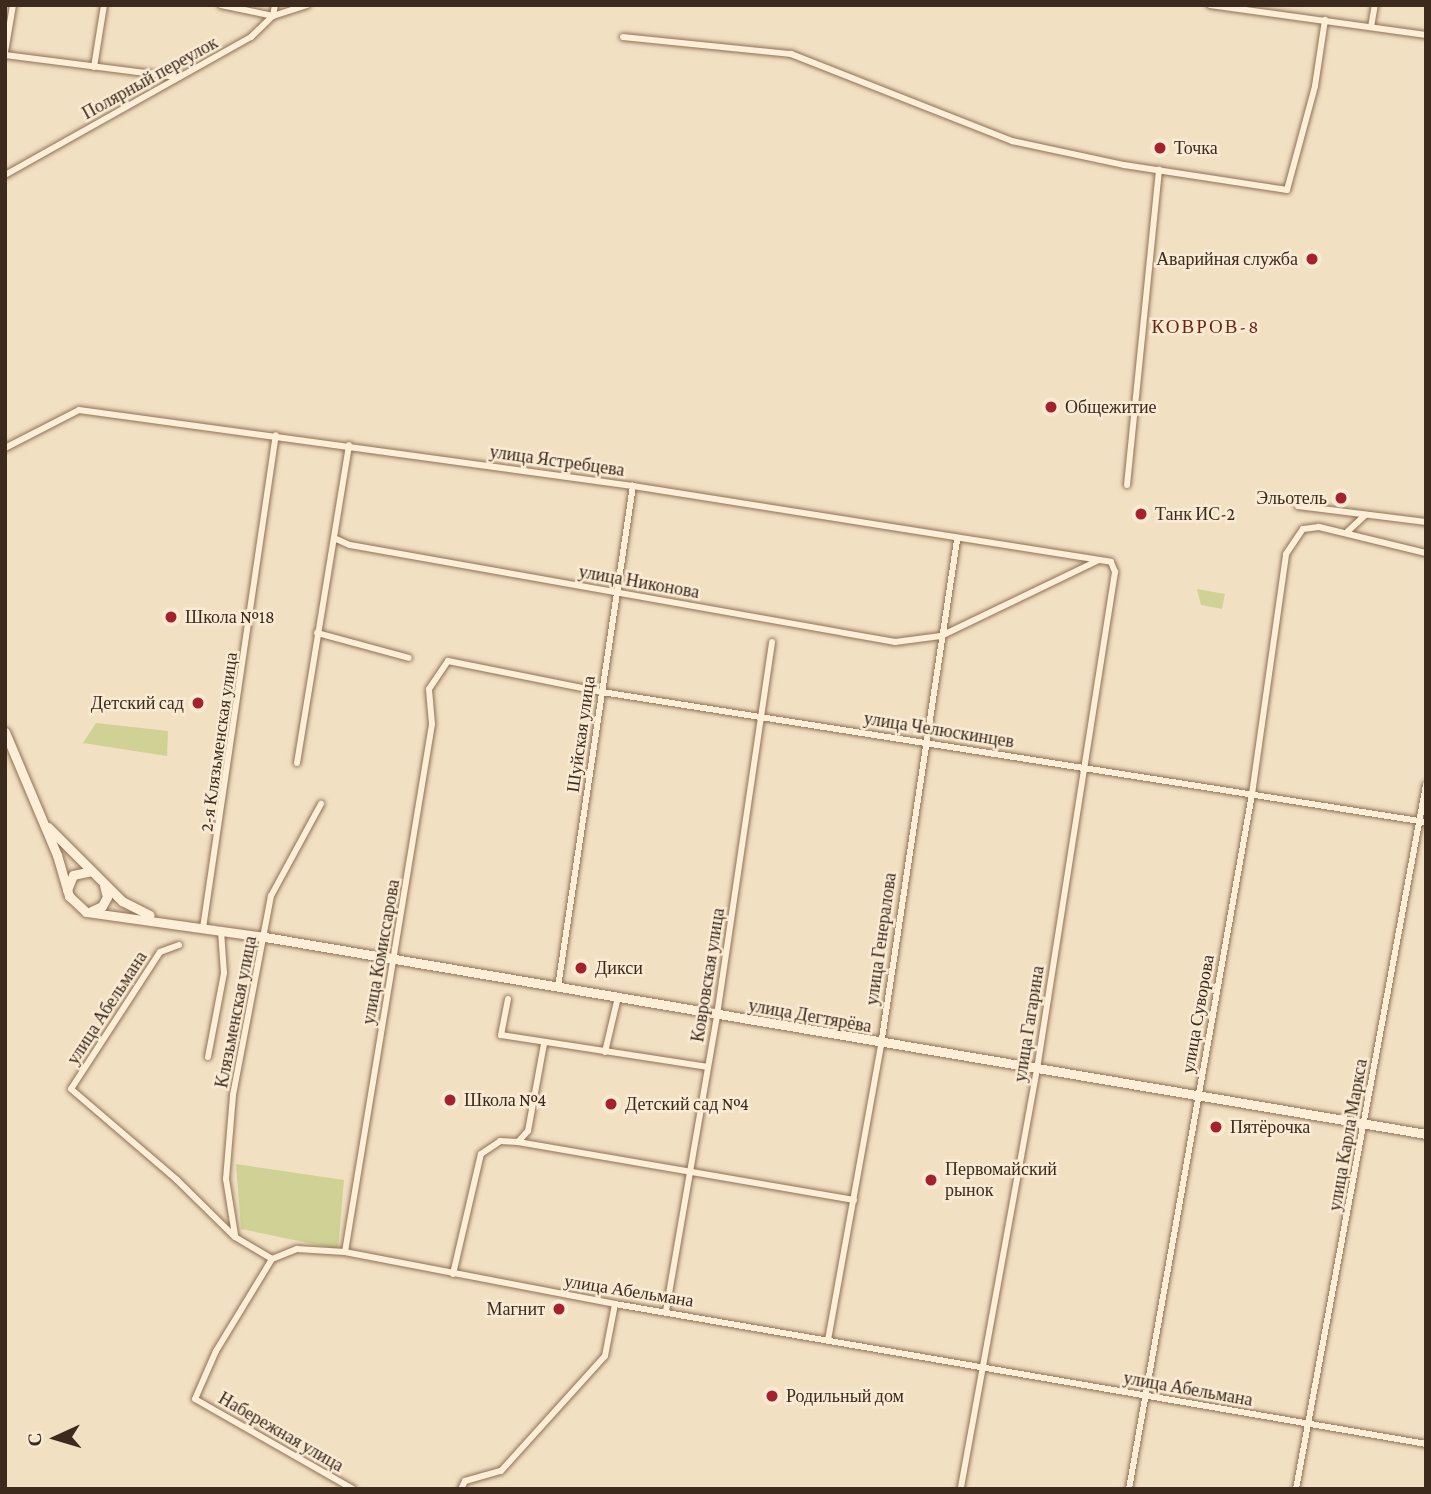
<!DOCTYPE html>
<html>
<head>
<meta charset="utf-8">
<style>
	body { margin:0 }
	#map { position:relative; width:1431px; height:1494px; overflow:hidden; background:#f2e0c2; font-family:"Crimson Pro",serif }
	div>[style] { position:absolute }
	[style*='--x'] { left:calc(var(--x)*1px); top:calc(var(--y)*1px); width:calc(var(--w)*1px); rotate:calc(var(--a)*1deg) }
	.green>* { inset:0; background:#cfd195 }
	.roads { filter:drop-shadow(0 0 2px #8e7057) drop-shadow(0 0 2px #8e7057) }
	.street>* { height:6px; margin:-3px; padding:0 3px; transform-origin:3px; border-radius:3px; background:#fceed7 }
	.secondary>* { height:9px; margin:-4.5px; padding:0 4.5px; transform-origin:4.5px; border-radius:4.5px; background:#fceed7 }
	.dots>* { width:19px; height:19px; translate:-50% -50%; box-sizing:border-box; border:4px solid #f9ead3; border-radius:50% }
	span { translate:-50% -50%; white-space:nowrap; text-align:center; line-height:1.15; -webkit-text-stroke:5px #f9ead3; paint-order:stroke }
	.street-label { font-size:18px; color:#3c2a1d }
	.poi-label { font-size:18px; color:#3c2a1d }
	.left { translate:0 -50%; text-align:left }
	.right { translate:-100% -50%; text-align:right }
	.neighbourhood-label { font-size:19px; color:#6d2318; letter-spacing:2px }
	.frame { position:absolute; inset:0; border:7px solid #3c2a1d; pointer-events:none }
	.north { position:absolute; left:21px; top:1403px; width:70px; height:70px; -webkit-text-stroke:5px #f9ead3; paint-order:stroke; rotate:266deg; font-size:19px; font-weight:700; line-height:28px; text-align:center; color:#3c2a1d }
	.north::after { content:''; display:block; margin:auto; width:24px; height:32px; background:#3c2a1d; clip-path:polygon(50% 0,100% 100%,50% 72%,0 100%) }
</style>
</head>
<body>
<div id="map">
	<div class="green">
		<i style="clip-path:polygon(1197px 589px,1225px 594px,1222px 609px,1201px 605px)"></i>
		<i style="clip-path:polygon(96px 723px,168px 731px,167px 756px,83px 743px)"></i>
		<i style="clip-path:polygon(236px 1164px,344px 1180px,338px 1249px,241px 1229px)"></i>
	</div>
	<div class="roads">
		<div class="street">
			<i style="--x:221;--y:5;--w:53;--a:11.9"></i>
			<i style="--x:273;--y:16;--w:11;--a:-80"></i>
			<i style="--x:1210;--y:5;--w:218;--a:7.9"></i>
			<i style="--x:1371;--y:27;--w:22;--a:-80"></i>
			<i style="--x:623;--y:37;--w:169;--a:5.8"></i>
			<i style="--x:791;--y:54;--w:238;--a:21.5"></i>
			<i style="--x:1012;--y:141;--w:115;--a:12.1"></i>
			<i style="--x:1124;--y:165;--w:165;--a:8.7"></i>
			<i style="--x:1287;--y:190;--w:108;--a:-74.9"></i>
			<i style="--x:1315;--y:86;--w:67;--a:-81.4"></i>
			<i style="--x:5;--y:52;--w:48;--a:-80.3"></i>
			<i style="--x:5;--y:55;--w:173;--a:7.3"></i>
			<i style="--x:94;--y:67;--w:63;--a:-80.8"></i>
			<i style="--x:5;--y:175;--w:282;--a:-29.3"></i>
			<i style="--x:251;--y:37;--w:30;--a:-44"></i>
			<i style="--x:273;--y:16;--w:36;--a:-18"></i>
			<i style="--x:5;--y:448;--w:83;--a:-27.2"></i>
			<i style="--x:79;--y:410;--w:559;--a:7.81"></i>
			<i style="--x:633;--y:486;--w:484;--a:9"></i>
			<i style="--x:1111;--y:562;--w:11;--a:68"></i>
			<i style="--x:1115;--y:572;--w:503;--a:98.92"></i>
			<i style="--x:1037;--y:1069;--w:427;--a:100.3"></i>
			<i style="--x:1127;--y:485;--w:317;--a:-84.2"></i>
			<i style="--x:1298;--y:506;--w:129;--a:7.1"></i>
			<i style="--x:1346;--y:533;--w:26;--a:-43"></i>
			<i style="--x:334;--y:538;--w:17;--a:24"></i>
			<i style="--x:350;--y:545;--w:554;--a:10.09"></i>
			<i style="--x:895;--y:642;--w:46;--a:-7.4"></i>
			<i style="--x:941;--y:636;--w:175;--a:-25.7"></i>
			<i style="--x:317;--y:633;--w:95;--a:15.2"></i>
			<i style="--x:297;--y:763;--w:322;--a:-80.7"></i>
			<i style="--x:203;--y:928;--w:498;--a:-81.6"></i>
			<i style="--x:179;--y:945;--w:20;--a:160"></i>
			<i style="--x:160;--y:952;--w:163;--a:123"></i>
			<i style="--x:71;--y:1089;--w:140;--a:40.6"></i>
			<i style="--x:177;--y:1180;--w:81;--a:44.5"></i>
			<i style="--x:235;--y:1237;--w:43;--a:30.7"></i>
			<i style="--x:272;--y:1259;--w:27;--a:-22"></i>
			<i style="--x:297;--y:1249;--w:48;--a:3.6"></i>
			<i style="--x:345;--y:1252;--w:275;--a:10.9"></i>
			<i style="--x:615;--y:1304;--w:823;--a:9.79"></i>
			<i style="--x:558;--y:987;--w:507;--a:-81.49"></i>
			<i style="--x:508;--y:999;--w:37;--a:101"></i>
			<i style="--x:501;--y:1035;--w:208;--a:8.8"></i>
			<i style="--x:605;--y:1052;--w:57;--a:-76.7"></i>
			<i style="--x:208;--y:1057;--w:86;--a:-79.2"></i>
			<i style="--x:224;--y:973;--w:42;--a:-94.1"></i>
			<i style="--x:518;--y:1142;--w:341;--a:9.8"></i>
			<i style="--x:235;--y:1235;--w:57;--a:-99.1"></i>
			<i style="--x:226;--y:1179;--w:84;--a:-85.2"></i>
			<i style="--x:233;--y:1095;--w:203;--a:-79.2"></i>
			<i style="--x:271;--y:896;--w:105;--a:-61.5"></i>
			<i style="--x:345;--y:1252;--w:535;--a:-80.64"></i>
			<i style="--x:432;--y:724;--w:35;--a:-95"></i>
			<i style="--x:429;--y:689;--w:34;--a:-56"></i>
			<i style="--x:448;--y:661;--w:157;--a:11.4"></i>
			<i style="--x:602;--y:692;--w:834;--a:8.97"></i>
			<i style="--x:272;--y:1259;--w:108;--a:121.3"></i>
			<i style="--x:216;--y:1351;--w:52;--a:113.6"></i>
			<i style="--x:195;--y:1399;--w:182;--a:29.7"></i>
			<i style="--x:453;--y:1274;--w:123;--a:-76.9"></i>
			<i style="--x:481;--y:1154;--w:23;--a:-34"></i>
			<i style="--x:500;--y:1141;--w:18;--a:3"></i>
			<i style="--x:518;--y:1142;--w:15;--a:-48"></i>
			<i style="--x:528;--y:1131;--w:88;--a:-79.6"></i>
			<i style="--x:666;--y:1311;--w:300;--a:-80.2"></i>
			<i style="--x:717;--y:1015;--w:377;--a:-81.6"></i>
			<i style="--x:828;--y:1340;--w:300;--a:-79.8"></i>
			<i style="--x:881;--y:1045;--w:511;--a:-81.44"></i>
			<i style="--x:461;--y:1489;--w:9;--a:-63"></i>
			<i style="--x:465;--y:1481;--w:37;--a:-16"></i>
			<i style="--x:501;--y:1471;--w:155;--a:-47.9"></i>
			<i style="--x:605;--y:1356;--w:53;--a:-79.1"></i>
			<i style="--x:1129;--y:1489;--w:706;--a:-79.96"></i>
			<i style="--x:1252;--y:794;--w:242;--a:-81.9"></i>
			<i style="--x:1286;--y:554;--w:30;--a:-56"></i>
			<i style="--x:1303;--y:529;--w:16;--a:-7"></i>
			<i style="--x:1319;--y:527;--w:110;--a:13.7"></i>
			<i style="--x:1296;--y:1489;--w:716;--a:-79.54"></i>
		</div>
		<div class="secondary">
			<i style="--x:5;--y:732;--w:134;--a:67.1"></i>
			<i style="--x:57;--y:855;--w:43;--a:73.7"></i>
			<i style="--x:69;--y:896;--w:23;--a:43"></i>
			<i style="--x:86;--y:912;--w:181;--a:8"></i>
			<i style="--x:265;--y:937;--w:1178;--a:9.63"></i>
			<i style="--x:48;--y:827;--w:105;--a:45"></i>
			<i style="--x:122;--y:901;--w:31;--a:27"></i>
			<i style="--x:67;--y:890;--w:16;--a:-68"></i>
			<i style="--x:73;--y:875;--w:19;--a:-12"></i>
			<i style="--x:91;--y:911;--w:12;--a:-24"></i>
			<i style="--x:102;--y:906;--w:10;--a:-61"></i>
			<i style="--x:107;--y:897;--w:12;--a:-104"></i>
		</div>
	</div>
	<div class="dots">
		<i style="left:1160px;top:148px;background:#a3222e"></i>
		<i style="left:1312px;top:259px;background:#a3222e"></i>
		<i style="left:1051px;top:407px;background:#a3222e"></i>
		<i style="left:1341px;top:498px;background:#a3222e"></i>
		<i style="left:1141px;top:514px;background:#a3222e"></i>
		<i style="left:171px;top:617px;background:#a3222e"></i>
		<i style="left:198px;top:703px;background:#a3222e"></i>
		<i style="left:581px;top:968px;background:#a3222e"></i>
		<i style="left:450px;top:1100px;background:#a3222e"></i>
		<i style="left:611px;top:1104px;background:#a3222e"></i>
		<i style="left:1216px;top:1127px;background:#a3222e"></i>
		<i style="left:931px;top:1180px;background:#a3222e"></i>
		<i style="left:559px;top:1309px;background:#a3222e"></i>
		<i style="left:772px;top:1396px;background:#a3222e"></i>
	</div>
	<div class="street-label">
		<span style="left:150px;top:78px;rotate:-29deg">Полярный переулок</span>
		<span style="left:557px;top:461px;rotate:8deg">улица Ястребцева</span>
		<span style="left:639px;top:582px;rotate:10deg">улица Никонова</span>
		<span style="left:939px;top:730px;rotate:9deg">улица Челюскинцев</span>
		<span style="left:581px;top:734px;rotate:-82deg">Шуйская улица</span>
		<span style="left:219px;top:742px;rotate:-82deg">2-я Клязьменская улица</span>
		<span style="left:881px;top:939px;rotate:-82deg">улица Генералова</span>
		<span style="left:381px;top:952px;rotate:-80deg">улица Комиссарова</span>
		<span style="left:708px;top:975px;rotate:-81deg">Ковровская улица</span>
		<span style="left:107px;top:1008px;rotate:-57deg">улица Абельмана</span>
		<span style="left:236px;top:1012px;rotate:-79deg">Клязьменская улица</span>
		<span style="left:1198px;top:1014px;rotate:-80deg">улица Суворова</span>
		<span style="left:810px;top:1016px;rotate:10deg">улица Дегтярёва</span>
		<span style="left:1029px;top:1024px;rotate:-81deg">улица Гагарина</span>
		<span style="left:1348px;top:1135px;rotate:-80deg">улица Карла Маркса</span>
		<span style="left:629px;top:1291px;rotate:9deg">улица Абельмана</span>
		<span style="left:1188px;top:1389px;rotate:10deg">улица Абельмана</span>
		<span style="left:281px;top:1432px;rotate:30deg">Набережная улица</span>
	</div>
	<div class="poi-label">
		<span class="left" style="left:1174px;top:148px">Точка</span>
		<span class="right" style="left:1298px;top:259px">Аварийная служба</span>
		<span class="left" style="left:1065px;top:407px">Общежитие</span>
		<span class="right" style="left:1327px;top:498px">Эльотель</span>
		<span class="left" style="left:1155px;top:514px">Танк ИС-2</span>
		<span class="left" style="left:185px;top:617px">Школа №18</span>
		<span class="right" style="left:184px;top:703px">Детский сад</span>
		<span class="left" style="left:595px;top:968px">Дикси</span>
		<span class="left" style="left:464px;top:1100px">Школа №4</span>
		<span class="left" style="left:625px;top:1104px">Детский сад №4</span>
		<span class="left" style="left:1230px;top:1127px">Пятёрочка</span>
		<span class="left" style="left:945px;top:1180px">Первомайский<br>рынок</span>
		<span class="right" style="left:545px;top:1309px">Магнит</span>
		<span class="left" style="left:786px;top:1396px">Родильный дом</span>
	</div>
	<div class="neighbourhood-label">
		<span style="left:1206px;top:327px">КОВРОВ-8</span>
	</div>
	<div class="frame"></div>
	<div class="north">С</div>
</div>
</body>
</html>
